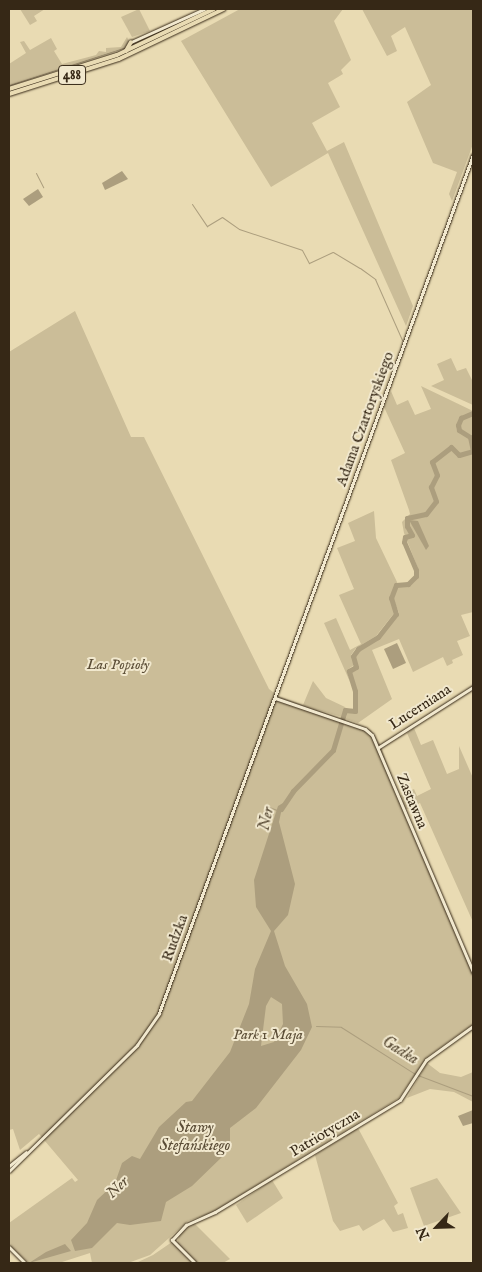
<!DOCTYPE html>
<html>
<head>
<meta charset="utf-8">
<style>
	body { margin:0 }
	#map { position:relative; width:482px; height:1272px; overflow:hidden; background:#e9dbb3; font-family:"IM FELL English",serif }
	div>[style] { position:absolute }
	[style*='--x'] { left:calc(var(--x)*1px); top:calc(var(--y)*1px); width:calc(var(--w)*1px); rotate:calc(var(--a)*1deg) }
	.green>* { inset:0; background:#cbbd98 }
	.water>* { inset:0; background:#ac9e7e }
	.stream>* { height:1px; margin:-0.5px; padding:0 0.5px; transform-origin:0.5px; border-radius:0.5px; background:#ac9e7e }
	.river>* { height:5px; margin:-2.5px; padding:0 2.5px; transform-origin:2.5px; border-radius:2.5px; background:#ac9e7e }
	.roads { filter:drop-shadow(0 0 1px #362816) drop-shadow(0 0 1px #362816) }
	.secondary>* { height:3px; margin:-1.5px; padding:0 1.5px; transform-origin:1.5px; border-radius:1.5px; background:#f1e8ce }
	.primary>* { height:4px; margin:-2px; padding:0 2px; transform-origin:2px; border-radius:2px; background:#e9dbb3 }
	span { translate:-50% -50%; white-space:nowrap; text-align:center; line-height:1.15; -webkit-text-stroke:4px #f1e8ce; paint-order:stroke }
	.shield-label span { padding:1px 4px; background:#f1e8ce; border:1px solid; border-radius:4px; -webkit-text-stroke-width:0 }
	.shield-label { font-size:14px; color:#362816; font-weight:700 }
	.street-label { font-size:15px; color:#362816 }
	.park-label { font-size:15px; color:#5b4d36; font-style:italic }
	.water-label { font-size:16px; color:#594b35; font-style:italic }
	.frame { position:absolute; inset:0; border:10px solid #362816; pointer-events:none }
	.north { position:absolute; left:412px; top:1202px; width:50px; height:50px; -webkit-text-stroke:4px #f1e8ce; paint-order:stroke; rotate:246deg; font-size:14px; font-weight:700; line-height:20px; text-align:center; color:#362816 }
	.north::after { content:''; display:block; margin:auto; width:18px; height:22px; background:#362816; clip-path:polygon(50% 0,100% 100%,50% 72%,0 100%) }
</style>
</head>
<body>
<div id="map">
	<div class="green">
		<i style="clip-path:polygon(20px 9px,45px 9px,34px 16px,37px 21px,30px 25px)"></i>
		<i style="clip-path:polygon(139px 9px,150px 31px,132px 37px,121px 17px)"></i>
		<i style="clip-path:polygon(240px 9px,343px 9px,334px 21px,351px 60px,341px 70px,343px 74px,328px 83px,340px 107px,312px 123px,327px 151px,344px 142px,413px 306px,406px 326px,328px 153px,271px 187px,181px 41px)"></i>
		<i style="clip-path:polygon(362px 9px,473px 9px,473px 144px,452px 201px,449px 194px,457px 172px,433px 163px,407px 102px,431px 85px,405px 27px,391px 36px,397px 51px,387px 56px)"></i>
		<i style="clip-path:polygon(127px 37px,130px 43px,126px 47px,9px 85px,9px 64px,26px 53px,20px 42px,24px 41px,30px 50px,51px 38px,57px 49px,54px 51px,62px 64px,96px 55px,99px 51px,106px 52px,106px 48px,121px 47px)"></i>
		<i style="clip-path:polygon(75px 311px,131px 437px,144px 437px,269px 689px,277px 695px,280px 690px,278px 696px,303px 705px,313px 681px,326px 698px,345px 707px,342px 717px,315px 709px,371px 730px,380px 744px,399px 796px,414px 789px,417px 796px,431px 789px,407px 733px,414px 728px,421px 745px,433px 740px,447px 774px,459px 769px,459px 746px,473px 778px,473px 922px,420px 803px,405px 810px,473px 968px,473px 1024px,427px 1057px,399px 1098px,211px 1213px,188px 1221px,150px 1255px,128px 1263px,92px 1263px,90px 1253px,59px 1263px,29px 1263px,9px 1245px,9px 1223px,72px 1178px,75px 1182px,78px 1180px,39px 1134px,20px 1150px,13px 1129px,9px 1130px,9px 352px)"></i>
		<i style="clip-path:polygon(451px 358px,457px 371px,466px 368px,473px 382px,473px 405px,431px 386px,444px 380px,437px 364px)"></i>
		<i style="clip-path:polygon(421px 386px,473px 411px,473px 612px,461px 615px,470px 636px,457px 641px,463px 655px,452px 660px,453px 663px,447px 666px,443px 657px,413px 672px,399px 639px,372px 650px,392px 699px,358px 723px,346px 719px,347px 711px,357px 712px,358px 697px,351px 671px,358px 668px,355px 657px,357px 652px,380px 638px,395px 618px,399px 613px,393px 598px,397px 587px,410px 585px,419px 571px,404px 533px,402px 522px,410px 514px,409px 510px,391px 460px,405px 453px,384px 407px,391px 391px,397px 405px,408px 400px,415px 415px,431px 409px)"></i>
		<i style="clip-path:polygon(374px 511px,376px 538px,397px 582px,389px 598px,395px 612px,376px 636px,356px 648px,351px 655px,354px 665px,347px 670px,350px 682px,324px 623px,336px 618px,350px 650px,361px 644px,339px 595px,354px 589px,337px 548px,355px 541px,348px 523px)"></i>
		<i style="clip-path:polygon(427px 1063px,440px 1073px,461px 1077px,473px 1072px,473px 1102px,454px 1092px,430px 1089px,407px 1098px)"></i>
		<i style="clip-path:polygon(358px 1128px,398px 1203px,394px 1206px,398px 1215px,403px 1213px,408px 1228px,393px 1232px,384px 1219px,363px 1231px,359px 1225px,340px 1231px,333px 1221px,315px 1155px)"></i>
		<i style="clip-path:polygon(437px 1178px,461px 1213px,424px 1226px,410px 1188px)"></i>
		<i style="clip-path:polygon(272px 1180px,283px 1198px,247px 1223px,236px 1205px)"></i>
		<i style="clip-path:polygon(194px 1223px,230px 1259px,223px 1263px,198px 1263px,177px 1244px,180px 1233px)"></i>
		<i style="clip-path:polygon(172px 1242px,192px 1263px,136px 1263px,153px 1255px)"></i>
	</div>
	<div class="water">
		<i style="clip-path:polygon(122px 171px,128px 179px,105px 190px,102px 183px)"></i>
		<i style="clip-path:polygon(38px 189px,43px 197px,29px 206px,23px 199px)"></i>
		<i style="clip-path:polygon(409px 520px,418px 521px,429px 546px,426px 550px)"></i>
		<i style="clip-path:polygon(397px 643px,406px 663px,393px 669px,384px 649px)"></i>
		<i style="clip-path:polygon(evenodd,283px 803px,279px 822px,295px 884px,288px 915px,274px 931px,285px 966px,307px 1004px,312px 1027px,301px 1050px,256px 1108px,230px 1128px,230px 1141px,224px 1155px,192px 1186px,166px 1202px,161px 1221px,130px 1225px,117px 1223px,92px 1248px,75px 1251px,71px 1240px,87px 1223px,97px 1200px,115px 1183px,122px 1163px,132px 1156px,140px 1159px,159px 1127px,186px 1102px,192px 1101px,230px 1052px,249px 1004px,255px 969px,271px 931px,256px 907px,254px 880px,278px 806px,283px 803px,271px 997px,282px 1004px,283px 1024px,274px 1042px,261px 1046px,266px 1006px,271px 997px)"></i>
		<i style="clip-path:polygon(473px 1110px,473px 1123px,463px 1126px,458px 1116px)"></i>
		<i style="clip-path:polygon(65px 1244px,71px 1251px,29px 1263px,46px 1252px)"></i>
	</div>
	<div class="stream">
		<i style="--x:9;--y:85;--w:123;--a:-18"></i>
		<i style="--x:36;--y:173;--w:16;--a:63"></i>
		<i style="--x:192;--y:204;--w:27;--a:56"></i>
		<i style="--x:207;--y:226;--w:17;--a:-31"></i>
		<i style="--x:222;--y:217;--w:21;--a:35"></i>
		<i style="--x:239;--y:229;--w:66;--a:18.4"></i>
		<i style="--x:302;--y:250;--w:15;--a:62"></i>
		<i style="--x:309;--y:263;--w:26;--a:-25"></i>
		<i style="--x:333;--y:252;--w:31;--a:31"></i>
		<i style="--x:360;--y:268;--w:19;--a:36"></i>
		<i style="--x:375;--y:279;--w:67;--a:66.1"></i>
		<i style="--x:269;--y:807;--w:9;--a:21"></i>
		<i style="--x:316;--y:1026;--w:25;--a:2"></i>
		<i style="--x:341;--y:1027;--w:88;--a:32.4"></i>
		<i style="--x:415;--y:1074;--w:62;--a:20.8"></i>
	</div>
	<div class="river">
		<i style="--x:281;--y:809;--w:22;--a:-56"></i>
		<i style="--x:293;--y:791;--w:57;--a:-45.7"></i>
		<i style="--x:333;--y:750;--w:42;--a:-73.3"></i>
		<i style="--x:345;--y:710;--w:10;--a:6"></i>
		<i style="--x:355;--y:711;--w:20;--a:-90"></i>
		<i style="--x:355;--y:691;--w:21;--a:-107"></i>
		<i style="--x:349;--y:671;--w:8;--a:-30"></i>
		<i style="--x:356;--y:667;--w:11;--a:-105"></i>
		<i style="--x:353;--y:656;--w:9;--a:-54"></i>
		<i style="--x:358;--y:649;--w:23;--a:-31"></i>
		<i style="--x:378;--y:637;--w:29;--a:-52"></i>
		<i style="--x:396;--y:614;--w:17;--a:-107"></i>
		<i style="--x:391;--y:598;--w:14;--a:-69"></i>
		<i style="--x:396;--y:585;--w:12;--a:-5"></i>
		<i style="--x:408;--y:584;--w:11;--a:-45"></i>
		<i style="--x:416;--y:576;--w:6;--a:-90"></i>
		<i style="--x:416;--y:570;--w:30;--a:-113"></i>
		<i style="--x:404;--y:542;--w:5;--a:-79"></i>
		<i style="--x:405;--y:537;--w:7;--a:-16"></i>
		<i style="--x:412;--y:535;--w:10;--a:-119"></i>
		<i style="--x:407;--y:526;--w:8;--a:-90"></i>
		<i style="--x:407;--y:518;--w:19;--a:-12"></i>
		<i style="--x:426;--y:514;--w:16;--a:-52"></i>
		<i style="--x:436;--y:501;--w:15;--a:-110"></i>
		<i style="--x:431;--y:487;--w:13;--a:-63"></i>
		<i style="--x:437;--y:475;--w:14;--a:-111"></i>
		<i style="--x:432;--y:462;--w:24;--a:-38"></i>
		<i style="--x:451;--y:447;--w:11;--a:45"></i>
		<i style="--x:459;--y:455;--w:15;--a:-16"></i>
		<i style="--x:473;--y:451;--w:14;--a:-102"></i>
		<i style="--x:470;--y:437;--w:13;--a:-148"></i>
		<i style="--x:459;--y:430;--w:5;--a:-101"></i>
		<i style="--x:458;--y:425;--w:8;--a:-67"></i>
		<i style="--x:461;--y:418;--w:13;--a:-23"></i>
	</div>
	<div class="roads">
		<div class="secondary">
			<i style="--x:131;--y:42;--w:80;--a:-24.3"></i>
			<i style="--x:275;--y:698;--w:95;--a:19"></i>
			<i style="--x:365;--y:729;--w:9;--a:41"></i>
			<i style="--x:372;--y:735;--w:258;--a:66.9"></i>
			<i style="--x:379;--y:747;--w:112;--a:-32.6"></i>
			<i style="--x:9;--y:1166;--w:22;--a:-39"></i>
			<i style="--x:9;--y:1171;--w:180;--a:-44.5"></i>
			<i style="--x:137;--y:1045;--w:39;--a:-55"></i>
			<i style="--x:159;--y:1013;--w:914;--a:-69.9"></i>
			<i style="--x:9;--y:1247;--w:23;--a:45"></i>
			<i style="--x:195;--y:1263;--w:33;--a:-135"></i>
			<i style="--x:172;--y:1240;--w:21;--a:-47"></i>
			<i style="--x:186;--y:1225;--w:32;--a:-24"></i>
			<i style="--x:215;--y:1212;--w:216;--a:-31.2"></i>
			<i style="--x:400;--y:1100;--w:48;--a:-57"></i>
			<i style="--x:426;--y:1060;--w:58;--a:-35.9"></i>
		</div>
		<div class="primary">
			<i style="--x:126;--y:51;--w:10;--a:-61"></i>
			<i style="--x:9;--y:89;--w:113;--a:-17.5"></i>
			<i style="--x:117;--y:55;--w:107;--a:-25.4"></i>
			<i style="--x:9;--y:94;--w:115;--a:-17.7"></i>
			<i style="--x:119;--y:59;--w:116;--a:-25.5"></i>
		</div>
	</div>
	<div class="shield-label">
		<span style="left:72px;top:75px">488</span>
	</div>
	<div class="street-label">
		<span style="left:365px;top:419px;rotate:-70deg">Adama Czartoryskiego</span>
		<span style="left:420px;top:707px;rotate:-33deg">Lucerniana</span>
		<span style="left:412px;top:801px;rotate:67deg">Zastawna</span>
		<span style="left:175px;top:938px;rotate:-70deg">Rudzka</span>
		<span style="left:325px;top:1133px;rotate:-31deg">Patriotyczna</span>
	</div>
	<div class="park-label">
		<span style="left:118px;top:665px">Las Popioły</span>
		<span style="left:268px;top:1035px">Park 1 Maja</span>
	</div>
	<div class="water-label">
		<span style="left:267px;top:819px;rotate:-78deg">Ner</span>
		<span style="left:400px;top:1051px;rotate:32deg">Gadka</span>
		<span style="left:195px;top:1137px">Stawy<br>Stefańskiego</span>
		<span style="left:118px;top:1188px;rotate:-44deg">Ner</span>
	</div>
	<div class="frame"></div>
	<div class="north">N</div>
</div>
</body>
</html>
